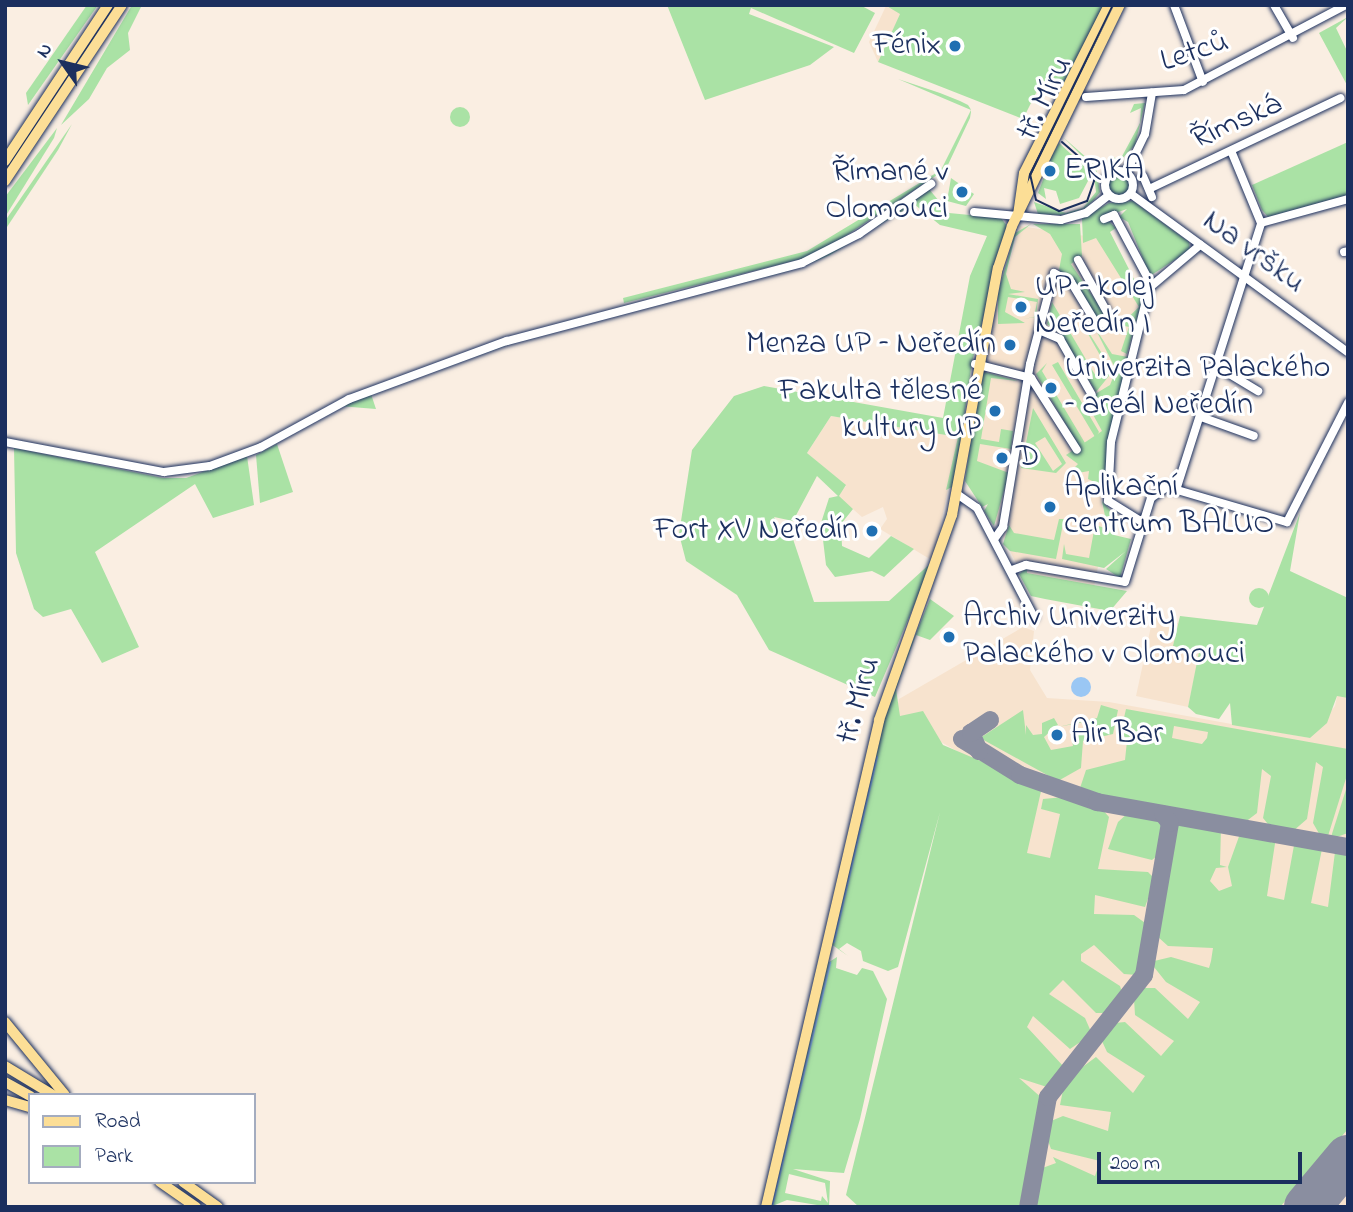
<!DOCTYPE html>
<html>
<head>
<meta charset="utf-8">
<style>
	body { margin:0 }
	#map { position:relative; width:1353px; height:1212px; overflow:hidden; background:#faeee2; font-family:"Indie Flower",sans-serif }
	div>[style] { position:absolute }
	[style*='--x'] { left:calc(var(--x)*1px); top:calc(var(--y)*1px); width:calc(var(--w)*1px); rotate:calc(var(--a)*1deg) }
	.built>* { inset:0; background:#f7e3ce }
	.green>* { inset:0; background:#aae2a5 }
	.round { border-radius:50% }
	.water>* { inset:0; background:#9ac7f4 }
	.stream>* { height:2px; margin:-1px; padding:0 1px; transform-origin:1px; border-radius:1px; background:#9ac7f4 }
	.taxiway>* { height:18px; margin:-9px; padding:0 9px; transform-origin:9px; border-radius:9px; background:#8a8ea0 }
	.runway>* { height:46px; margin:-23px; padding:0 23px; transform-origin:23px; border-radius:23px; background:#8a8ea0 }
	.roads { filter:drop-shadow(0 0 2px #1b2f5e) drop-shadow(0 0 2px #1b2f5e) }
	.minor>* { height:8px; margin:-4px; padding:0 4px; transform-origin:4px; border-radius:4px; background:#fff }
	.minor>.ring { margin:-4px; padding:0; box-sizing:content-box; background:none; border:8px solid #fff; border-radius:50% }
	.major>* { height:10px; margin:-5px; padding:0 5px; transform-origin:5px; border-radius:5px; background:#fcde96 }
	.highway>* { height:10px; margin:-5px; padding:0 5px; transform-origin:5px; border-radius:5px; background:#fcde96 }
	.tram>* { height:2px; margin:-1px; padding:0 1px; transform-origin:1px; border-radius:1px; background:#1b2f5e }
	.dots>* { width:19px; height:19px; translate:-50% -50%; box-sizing:border-box; border:4px solid #fff; border-radius:50% }
	span { translate:-50% -50%; white-space:nowrap; text-align:center; line-height:1.15; -webkit-text-stroke:6px #fff; paint-order:stroke }
	.poi-label { font-size:32px; color:#1b2f5e }
	.right { translate:-100% -50%; text-align:right }
	.left { translate:0 -50%; text-align:left }
	.street-label { font-size:32px; color:#1b2f5e }
	.frame { position:absolute; inset:0; border:7px solid #1b2f5e; pointer-events:none }
	.legend { position:absolute; left:28px; top:1093px; width:228px; height:91px; box-sizing:border-box; background:#fff; border:2px solid #a4acbf; margin:0; padding:9px 12px; list-style:none; font-size:21px; color:#1b2f5e }
	.legend li { display:flex; align-items:center; gap:14px; height:35px }
	.legend b { width:35px; border:2px solid #a4acbf }
	.north { position:absolute; left:28px; top:28px; width:70px; height:70px; -webkit-text-stroke:5px #fff; paint-order:stroke; rotate:304deg; font-size:19px; font-weight:700; line-height:28px; text-align:center; color:#1b2f5e }
	.north::after { content:''; display:block; margin:auto; width:24px; height:32px; background:#1b2f5e; clip-path:polygon(50% 0,100% 100%,50% 72%,0 100%) }
	.scale { position:absolute; left:1097px; top:1152px; width:205px; height:32px; box-sizing:border-box; border:4px solid #1b2f5e; border-top:0; padding-left:9px; font-size:21px; line-height:24px; white-space:nowrap; color:#1b2f5e; -webkit-text-stroke:5px #fff; paint-order:stroke }
</style>
</head>
<body>
<div id="map">
	<div class="built">
		<i style="clip-path:polygon(886px 6px,901px 13px,878px 62px,869px 42px)"></i>
		<i style="clip-path:polygon(1020px 226px,1112px 240px,1142px 299px,1107px 446px,1101px 501px,1107px 521px,1093px 592px,1024px 579px,969px 468px,993px 318px)"></i>
		<i style="clip-path:polygon(831px 416px,959px 437px,933px 561px,880px 529px,887px 519px,883px 507px,862px 517px,838px 496px,846px 486px,807px 453px)"></i>
		<i style="clip-path:polygon(1153px 617px,1178px 623px,1174px 646px,1200px 651px,1188px 707px,1136px 696px)"></i>
		<i style="clip-path:polygon(1023px 627px,1034px 631px,1030px 670px,1047px 698px,1109px 702px,1310px 738px,1335px 706px,1348px 645px,1348px 1207px,919px 1207px,1017px 785px,895px 716px,899px 699px)"></i>
	</div>
	<div class="green">
		<i style="clip-path:polygon(87px 5px,98px 5px,28px 105px,26px 93px)"></i>
		<i style="clip-path:polygon(132px 5px,142px 5px,128px 33px,130px 50px,107px 68px,89px 99px,61px 125px)"></i>
		<i style="clip-path:polygon(667px 5px,860px 5px,875px 13px,854px 53px,751px 8px,749px 14px,834px 47px,810px 65px,705px 100px)"></i>
		<i style="clip-path:polygon(885px 5px,1104px 5px,1062px 87px,1042px 81px,1023px 119px,878px 62px,900px 14px)"></i>
		<i style="clip-path:polygon(1348px 17px,1336px 28px,1348px 53px,1348px 87px,1319px 33px)"></i>
		<i style="clip-path:polygon(898px 79px,940px 93px,960px 101px,968px 105px,970px 108px,971px 110px,971px 112px,970px 118px,946px 169px,817px 255px,624px 303px,623px 298px,807px 251px,941px 170px,971px 110px)"></i>
		<i style="clip-path:polygon(1145px 103px,1135px 145px,1115px 166px,1113px 157px,1120px 160px,1140px 123px,1141px 108px,1130px 113px,1134px 104px)"></i>
		<i class="round" style="left:450px;top:107px;width:20px;height:20px"></i>
		<i style="clip-path:polygon(72px 124px,58px 150px,5px 230px,5px 221px)"></i>
		<i style="clip-path:polygon(57px 128px,54px 138px,5px 217px,5px 197px)"></i>
		<i style="clip-path:polygon(1063px 137px,1096px 166px,1100px 192px,1094px 200px,1085px 208px,1073px 213px,1060px 215px,1038px 214px,1034px 202px,1066px 213px,1083px 208px,1096px 192px,1093px 167px)"></i>
		<i style="clip-path:polygon(1348px 142px,1348px 195px,1268px 217px,1262px 210px,1252px 185px)"></i>
		<i style="clip-path:polygon(1059px 143px,1084px 166px,1088px 181px,1079px 198px,1060px 204px,1056px 191px,1044px 188px,1046px 199px,1038px 193px,1046px 172px,1055px 174px,1058px 166px,1049px 161px)"></i>
		<i class="round" style="left:1108px;top:174px;width:22px;height:22px"></i>
		<i style="clip-path:polygon(951px 178px,974px 194px,966px 206px,947px 201px)"></i>
		<i style="clip-path:polygon(929px 189px,949px 213px,1001px 218px,1007px 226px,972px 362px,954px 486px,946px 490px,958px 437px,831px 416px,807px 453px,846px 485px,839px 496px,853px 509px,841px 524px,842px 546px,869px 558px,891px 536px,914px 549px,884px 577px,872px 571px,835px 577px,826px 565px,821px 523px,829px 498px,838px 496px,817px 476px,793px 521px,774px 517px,781px 530px,773px 537px,792px 536px,814px 602px,889px 601px,933px 561px,875px 697px,769px 650px,737px 595px,686px 561px,679px 534px,692px 450px,734px 396px,764px 386px,943px 418px,970px 276px,987px 236px,940px 225px,914px 204px,830px 255px,809px 264px,785px 272px,530px 337px,371px 394px,376px 409px,339px 406px,391px 385px,526px 338px,572px 323px,803px 266px)"></i>
		<i style="clip-path:polygon(1133px 201px,1189px 242px,1190px 250px,1150px 276px,1128px 222px,1119px 217px,1127px 209px,1104px 217px,1116px 228px,1110px 232px,1135px 281px,1142px 278px,1146px 287px,1127px 354px,1121px 351px,1129px 327px,1120px 325px,1139px 307px,1096px 238px,1083px 243px,1082px 218px,1109px 203px)"></i>
		<i style="clip-path:polygon(1031px 224px,1015px 237px,1006px 274px,1011px 289px,1025px 292px,1008px 294px,1038px 299px,1036px 317px,1023px 319px,1034px 317px,1037px 302px,1008px 297px,1005px 312px,1025px 323px,998px 324px,998px 293px,1015px 233px)"></i>
		<i style="clip-path:polygon(1033px 224px,1080px 224px,1082px 256px,1071px 264px,1108px 319px,1101px 323px,1059px 270px,1062px 254px,1050px 234px)"></i>
		<i style="clip-path:polygon(1052px 302px,1097px 378px,1110px 373px,1074px 309px,1113px 371px,1096px 392px,1062px 335px,1047px 324px)"></i>
		<i style="clip-path:polygon(1094px 326px,1112px 354px,1128px 357px,1107px 446px,1105px 487px,1088px 479px,1089px 471px,1067px 475px,1078px 464px,1066px 455px,1102px 431px,1085px 400px,1110px 385px,1116px 370px)"></i>
		<i style="clip-path:polygon(1058px 362px,1099px 432px,1094px 440px,1080px 448px,1036px 374px,1047px 363px,1042px 371px,1085px 443px,1095px 437px,1052px 365px)"></i>
		<i style="clip-path:polygon(981px 371px,1018px 381px,991px 378px,981px 439px,999px 442px,1001px 429px,1013px 431px,1011px 449px,980px 444px,977px 461px,1009px 473px,994px 526px,984px 511px,988px 504px,982px 507px,965px 481px)"></i>
		<i style="clip-path:polygon(evenodd,1033px 408px,1066px 463px,1056px 473px,1021px 468px,1033px 408px,1045px 437px,1062px 464px,1053px 471px,1035px 443px,1045px 437px)"></i>
		<i style="clip-path:polygon(277px 444px,293px 492px,260px 503px,256px 455px)"></i>
		<i style="clip-path:polygon(14px 448px,163px 478px,186px 478px,247px 456px,254px 505px,213px 518px,195px 484px,95px 552px,139px 647px,102px 663px,71px 609px,43px 617px,34px 609px,16px 553px)"></i>
		<i style="clip-path:polygon(1102px 501px,1118px 519px,1114px 535px,1131px 539px,1120px 578px,1106px 569px,1126px 551px,1104px 568px,1062px 559px,1064px 544px,1066px 554px,1089px 558px,1095px 525px,1105px 528px,1106px 521px)"></i>
		<i style="clip-path:polygon(1300px 513px,1290px 571px,1348px 598px,1348px 698px,1337px 696px,1327px 723px,1310px 738px,1232px 725px,1230px 703px,1219px 719px,1196px 714px,1188px 707px,1199px 652px,1173px 646px,1180px 616px,1257px 625px)"></i>
		<i style="clip-path:polygon(1059px 519px,1064px 519px,1056px 559px,1010px 551px,1003px 544px,1009px 525px,1014px 533px,1054px 540px)"></i>
		<i style="clip-path:polygon(1027px 568px,1027px 573px,1127px 591px,1110px 611px,1045px 599px,1031px 596px,1019px 574px)"></i>
		<i class="round" style="left:1249px;top:588px;width:20px;height:20px"></i>
		<i style="clip-path:polygon(930px 599px,954px 616px,930px 640px,916px 635px,896px 689px,900px 716px,923px 711px,943px 745px,1042px 787px,1027px 853px,1050px 858px,1060px 814px,1041px 809px,1043px 799px,1064px 797px,1055px 795px,1052px 791px,1101px 808px,1109px 817px,1098px 869px,1148px 872px,1155px 879px,1145px 907px,1095px 895px,1094px 914px,1134px 915px,1148px 925px,1137px 975px,1124px 974px,1094px 945px,1081px 954px,1081px 961px,1120px 986px,1123px 995px,1108px 1013px,1096px 1013px,1063px 980px,1049px 994px,1085px 1018px,1092px 1034px,1070px 1049px,1033px 1016px,1027px 1027px,1064px 1067px,1047px 1087px,1019px 1078px,1043px 1099px,1019px 1207px,859px 1207px,846px 1195px,940px 812px,898px 967px,888px 971px,863px 961px,861px 951px,847px 943px,839px 949px,848px 956px,831px 944px,888px 702px)"></i>
		<i style="clip-path:polygon(1101px 705px,1118px 710px,1113px 734px,1083px 741px,1081px 768px,1058px 781px,980px 738px,1023px 710px,1026px 735px,1026px 725px,1033px 735px,1042px 734px,1042px 723px,1054px 718px,1058px 725px,1044px 737px,1051px 750px,1073px 746px,1070px 729px,1089px 728px,1089px 721px,1058px 727px,1097px 718px)"></i>
		<i style="clip-path:polygon(evenodd,1126px 709px,1348px 749px,1348px 772px,1328px 836px,1321px 837px,1313px 823px,1323px 767px,1316px 762px,1307px 819px,1292px 832px,1272px 829px,1263px 818px,1271px 776px,1262px 769px,1257px 813px,1244px 823px,1079px 791px,1086px 770px,1125px 760px,1127px 741px,1121px 731px,1126px 709px,1174px 726px,1208px 732px,1207px 738px,1202px 744px,1172px 738px,1174px 726px)"></i>
		<i style="clip-path:polygon(1348px 783px,1348px 833px,1331px 839px,1331px 837px)"></i>
		<i style="clip-path:polygon(1129px 812px,1158px 816px,1162px 824px,1158px 855px,1152px 860px,1108px 849px,1118px 822px)"></i>
		<i style="clip-path:polygon(1178px 820px,1221px 827px,1220px 865px,1227px 867px,1216px 868px,1210px 881px,1219px 891px,1232px 886px,1228px 867px,1241px 831px,1276px 837px,1267px 896px,1284px 900px,1295px 840px,1322px 849px,1311px 903px,1328px 907px,1335px 852px,1348px 850px,1348px 1129px,1280px 1207px,1035px 1207px,1037px 1170px,1056px 1163px,1053px 1157px,1095px 1176px,1100px 1161px,1051px 1149px,1046px 1135px,1051px 1121px,1063px 1116px,1108px 1131px,1111px 1112px,1060px 1105px,1065px 1080px,1096px 1057px,1133px 1093px,1145px 1076px,1107px 1052px,1101px 1039px,1115px 1023px,1125px 1022px,1161px 1056px,1174px 1041px,1135px 1015px,1134px 999px,1144px 988px,1155px 988px,1188px 1019px,1200px 1002px,1166px 982px,1150px 962px,1171px 957px,1209px 968px,1211px 961px,1213px 948px,1168px 946px,1158px 937px)"></i>
		<i style="clip-path:polygon(evenodd,837px 957px,836px 968px,857px 975px,862px 968px,873px 971px,887px 999px,860px 1119px,844px 1173px,793px 1169px,830px 1181px,829px 1207px,787px 1200px,770px 1207px,826px 964px,837px 957px,789px 1174px,825px 1183px,828px 1203px,822px 1196px,821px 1201px,785px 1193px,789px 1174px)"></i>
	</div>
	<div class="water">
		<i class="round" style="left:1071px;top:677px;width:20px;height:20px"></i>
	</div>
	<div class="stream">
		<i style="--x:834;--y:942;--w:190;--a:-76.9"></i>
		<i style="--x:772;--y:1207;--w:251;--a:-76.6"></i>
	</div>
	<div class="taxiway">
		<i style="--x:962;--y:739;--w:68;--a:31.8"></i>
		<i style="--x:1020;--y:775;--w:82;--a:19.3"></i>
		<i style="--x:1097;--y:802;--w:255;--a:10.2"></i>
		<i style="--x:979;--y:751;--w:20;--a:-114"></i>
		<i style="--x:971;--y:733;--w:23;--a:-34"></i>
		<i style="--x:1028;--y:1207;--w:112;--a:-79.7"></i>
		<i style="--x:1048;--y:1097;--w:155;--a:-51.8"></i>
		<i style="--x:1144;--y:975;--w:154;--a:-80.3"></i>
		<i style="--x:1170;--y:823;--w:11;--a:-128"></i>
	</div>
	<div class="runway">
		<i style="--x:1307;--y:1207;--w:64;--a:-50.1"></i>
	</div>
	<div class="roads">
		<div class="minor">
			<i style="--x:1174;--y:5;--w:82;--a:69.4"></i>
			<i style="--x:1274;--y:5;--w:38;--a:60"></i>
			<i style="--x:1086;--y:97;--w:98;--a:-4.1"></i>
			<i style="--x:1184;--y:90;--w:183;--a:-27.7"></i>
			<i style="--x:1232;--y:153;--w:76;--a:67.5"></i>
			<i class="ring" style="left:1105px;top:171px;width:20px;height:20px"></i>
			<i style="--x:1126;--y:173;--w:43;--a:-64"></i>
			<i style="--x:1145;--y:134;--w:42;--a:-80.3"></i>
			<i style="--x:1143;--y:176;--w:23;--a:67"></i>
			<i style="--x:1149;--y:189;--w:212;--a:-25.4"></i>
			<i style="--x:1131;--y:194;--w:268;--a:36.1"></i>
			<i style="--x:974;--y:212;--w:87;--a:5.3"></i>
			<i style="--x:1061;--y:220;--w:26;--a:-16"></i>
			<i style="--x:1086;--y:213;--w:29;--a:-38"></i>
			<i style="--x:1104;--y:219;--w:11;--a:-22"></i>
			<i style="--x:1114;--y:215;--w:78;--a:61.8"></i>
			<i style="--x:1344;--y:252;--w:4;--a:-14"></i>
			<i style="--x:1039;--y:330;--w:23;--a:23"></i>
			<i style="--x:1060;--y:339;--w:64;--a:60.3"></i>
			<i style="--x:975;--y:364;--w:58;--a:14"></i>
			<i style="--x:1031;--y:378;--w:85;--a:57.4"></i>
			<i style="--x:1218;--y:367;--w:47;--a:31"></i>
			<i style="--x:1201;--y:417;--w:56;--a:19.7"></i>
			<i style="--x:5;--y:442;--w:162;--a:10.7"></i>
			<i style="--x:164;--y:472;--w:46;--a:-7.4"></i>
			<i style="--x:210;--y:466;--w:54;--a:-20.4"></i>
			<i style="--x:261;--y:447;--w:100;--a:-28.6"></i>
			<i style="--x:349;--y:399;--w:168;--a:-20.2"></i>
			<i style="--x:507;--y:341;--w:305;--a:-14.8"></i>
			<i style="--x:802;--y:263;--w:64;--a:-27"></i>
			<i style="--x:859;--y:234;--w:88;--a:-34.8"></i>
			<i style="--x:1177;--y:487;--w:277;--a:-72.3"></i>
			<i style="--x:1261;--y:223;--w:90;--a:-15.4"></i>
			<i style="--x:957;--y:494;--w:24;--a:35"></i>
			<i style="--x:977;--y:508;--w:123;--a:62.4"></i>
			<i style="--x:1142;--y:522;--w:40;--a:-148"></i>
			<i style="--x:1108;--y:501;--w:59;--a:-87.1"></i>
			<i style="--x:1111;--y:442;--w:159;--a:-76.1"></i>
			<i style="--x:1149;--y:288;--w:67;--a:-40.1"></i>
			<i style="--x:995;--y:538;--w:14;--a:-54"></i>
			<i style="--x:1003;--y:527;--w:165;--a:-80.6"></i>
			<i style="--x:1030;--y:364;--w:94;--a:-75.2"></i>
			<i style="--x:1054;--y:273;--w:19;--a:28"></i>
			<i style="--x:1071;--y:282;--w:50;--a:58.8"></i>
			<i style="--x:1097;--y:325;--w:16;--a:-15"></i>
			<i style="--x:1112;--y:321;--w:70;--a:-119.1"></i>
			<i style="--x:1012;--y:570;--w:15;--a:-20"></i>
			<i style="--x:1026;--y:565;--w:100;--a:9.7"></i>
			<i style="--x:1125;--y:582;--w:88;--a:-72.8"></i>
			<i style="--x:1151;--y:498;--w:19;--a:-35"></i>
			<i style="--x:1167;--y:487;--w:125;--a:16.3"></i>
			<i style="--x:1287;--y:522;--w:134;--a:-62.9"></i>
		</div>
		<div class="major">
			<i style="--x:1018;--y:215;--w:42;--a:-81.9"></i>
			<i style="--x:1024;--y:173;--w:188;--a:-63.2"></i>
			<i style="--x:766;--y:1207;--w:500;--a:-76.9"></i>
			<i style="--x:879;--y:720;--w:218;--a:-70.4"></i>
			<i style="--x:952;--y:515;--w:251;--a:-79.5"></i>
			<i style="--x:998;--y:268;--w:44;--a:-71.6"></i>
			<i style="--x:1012;--y:226;--w:246;--a:-64"></i>
		</div>
		<div class="highway">
			<i style="--x:5;--y:161;--w:187;--a:-56.6"></i>
			<i style="--x:5;--y:181;--w:211;--a:-56.4"></i>
			<i style="--x:5;--y:1022;--w:94;--a:50.6"></i>
			<i style="--x:5;--y:1066;--w:56;--a:31.1"></i>
			<i style="--x:5;--y:1082;--w:29;--a:29"></i>
			<i style="--x:5;--y:1100;--w:26;--a:16"></i>
			<i style="--x:160;--y:1182;--w:44;--a:34.8"></i>
			<i style="--x:183;--y:1182;--w:43;--a:35.5"></i>
		</div>
	</div>
	<div class="tram">
		<i style="--x:1062;--y:142;--w:35;--a:41"></i>
		<i style="--x:1088;--y:165;--w:17;--a:69"></i>
		<i style="--x:1094;--y:181;--w:21;--a:109"></i>
		<i style="--x:1087;--y:201;--w:30;--a:160"></i>
		<i style="--x:1059;--y:211;--w:25;--a:-154"></i>
		<i style="--x:1036;--y:200;--w:26;--a:-103"></i>
		<i style="--x:1030;--y:175;--w:189;--a:-64"></i>
	</div>
	<div class="dots">
		<i style="left:955px;top:46px;background:#1f6fb2"></i>
		<i style="left:1050px;top:171px;background:#1f6fb2"></i>
		<i style="left:962px;top:192px;background:#1f6fb2"></i>
		<i style="left:1021px;top:307px;background:#1f6fb2"></i>
		<i style="left:1010px;top:345px;background:#1f6fb2"></i>
		<i style="left:1051px;top:388px;background:#1f6fb2"></i>
		<i style="left:995px;top:411px;background:#1f6fb2"></i>
		<i style="left:1002px;top:458px;background:#1f6fb2"></i>
		<i style="left:1050px;top:507px;background:#1f6fb2"></i>
		<i style="left:872px;top:531px;background:#1f6fb2"></i>
		<i style="left:949px;top:637px;background:#1f6fb2"></i>
		<i style="left:1057px;top:735px;background:#1f6fb2"></i>
	</div>
	<div class="poi-label">
		<span class="right" style="left:941px;top:46px">Fénix</span>
		<span class="left" style="left:1064px;top:171px">ERIKA</span>
		<span class="right" style="left:948px;top:192px">Římané v<br>Olomouci</span>
		<span class="left" style="left:1035px;top:307px">UP – kolej<br>Neředín I</span>
		<span class="right" style="left:996px;top:345px">Menza UP – Neředín</span>
		<span class="left" style="left:1065px;top:388px">Univerzita Palackého<br>– areál Neředín</span>
		<span class="right" style="left:981px;top:411px">Fakulta tělesné<br>kultury UP</span>
		<span class="left" style="left:1016px;top:458px">D</span>
		<span class="left" style="left:1064px;top:507px">Aplikační<br>centrum BALUO</span>
		<span class="right" style="left:858px;top:531px">Fort XV Neředín</span>
		<span class="left" style="left:963px;top:637px">Archiv Univerzity<br>Palackého v Olomouci</span>
		<span class="left" style="left:1071px;top:735px">Air Bar</span>
	</div>
	<div class="street-label">
		<span style="left:1195px;top:53px;rotate:-19deg">Letců</span>
		<span style="left:1046px;top:99px;rotate:-64deg">tř. Míru</span>
		<span style="left:1237px;top:123px;rotate:-24deg">Římská</span>
		<span style="left:1253px;top:253px;rotate:36deg">Na vršku</span>
		<span style="left:860px;top:701px;rotate:-74deg">tř. Míru</span>
	</div>
	<div class="frame"></div>
	<ul class="legend">
	<li><b style="height:9px;background:#fcde96"></b>Road</li>
	<li><b style="height:19px;background:#aae2a5"></b>Park</li>
	</ul>
	<div class="north">N</div>
	<div class="scale">200 m</div>
</div>
</body>
</html>
